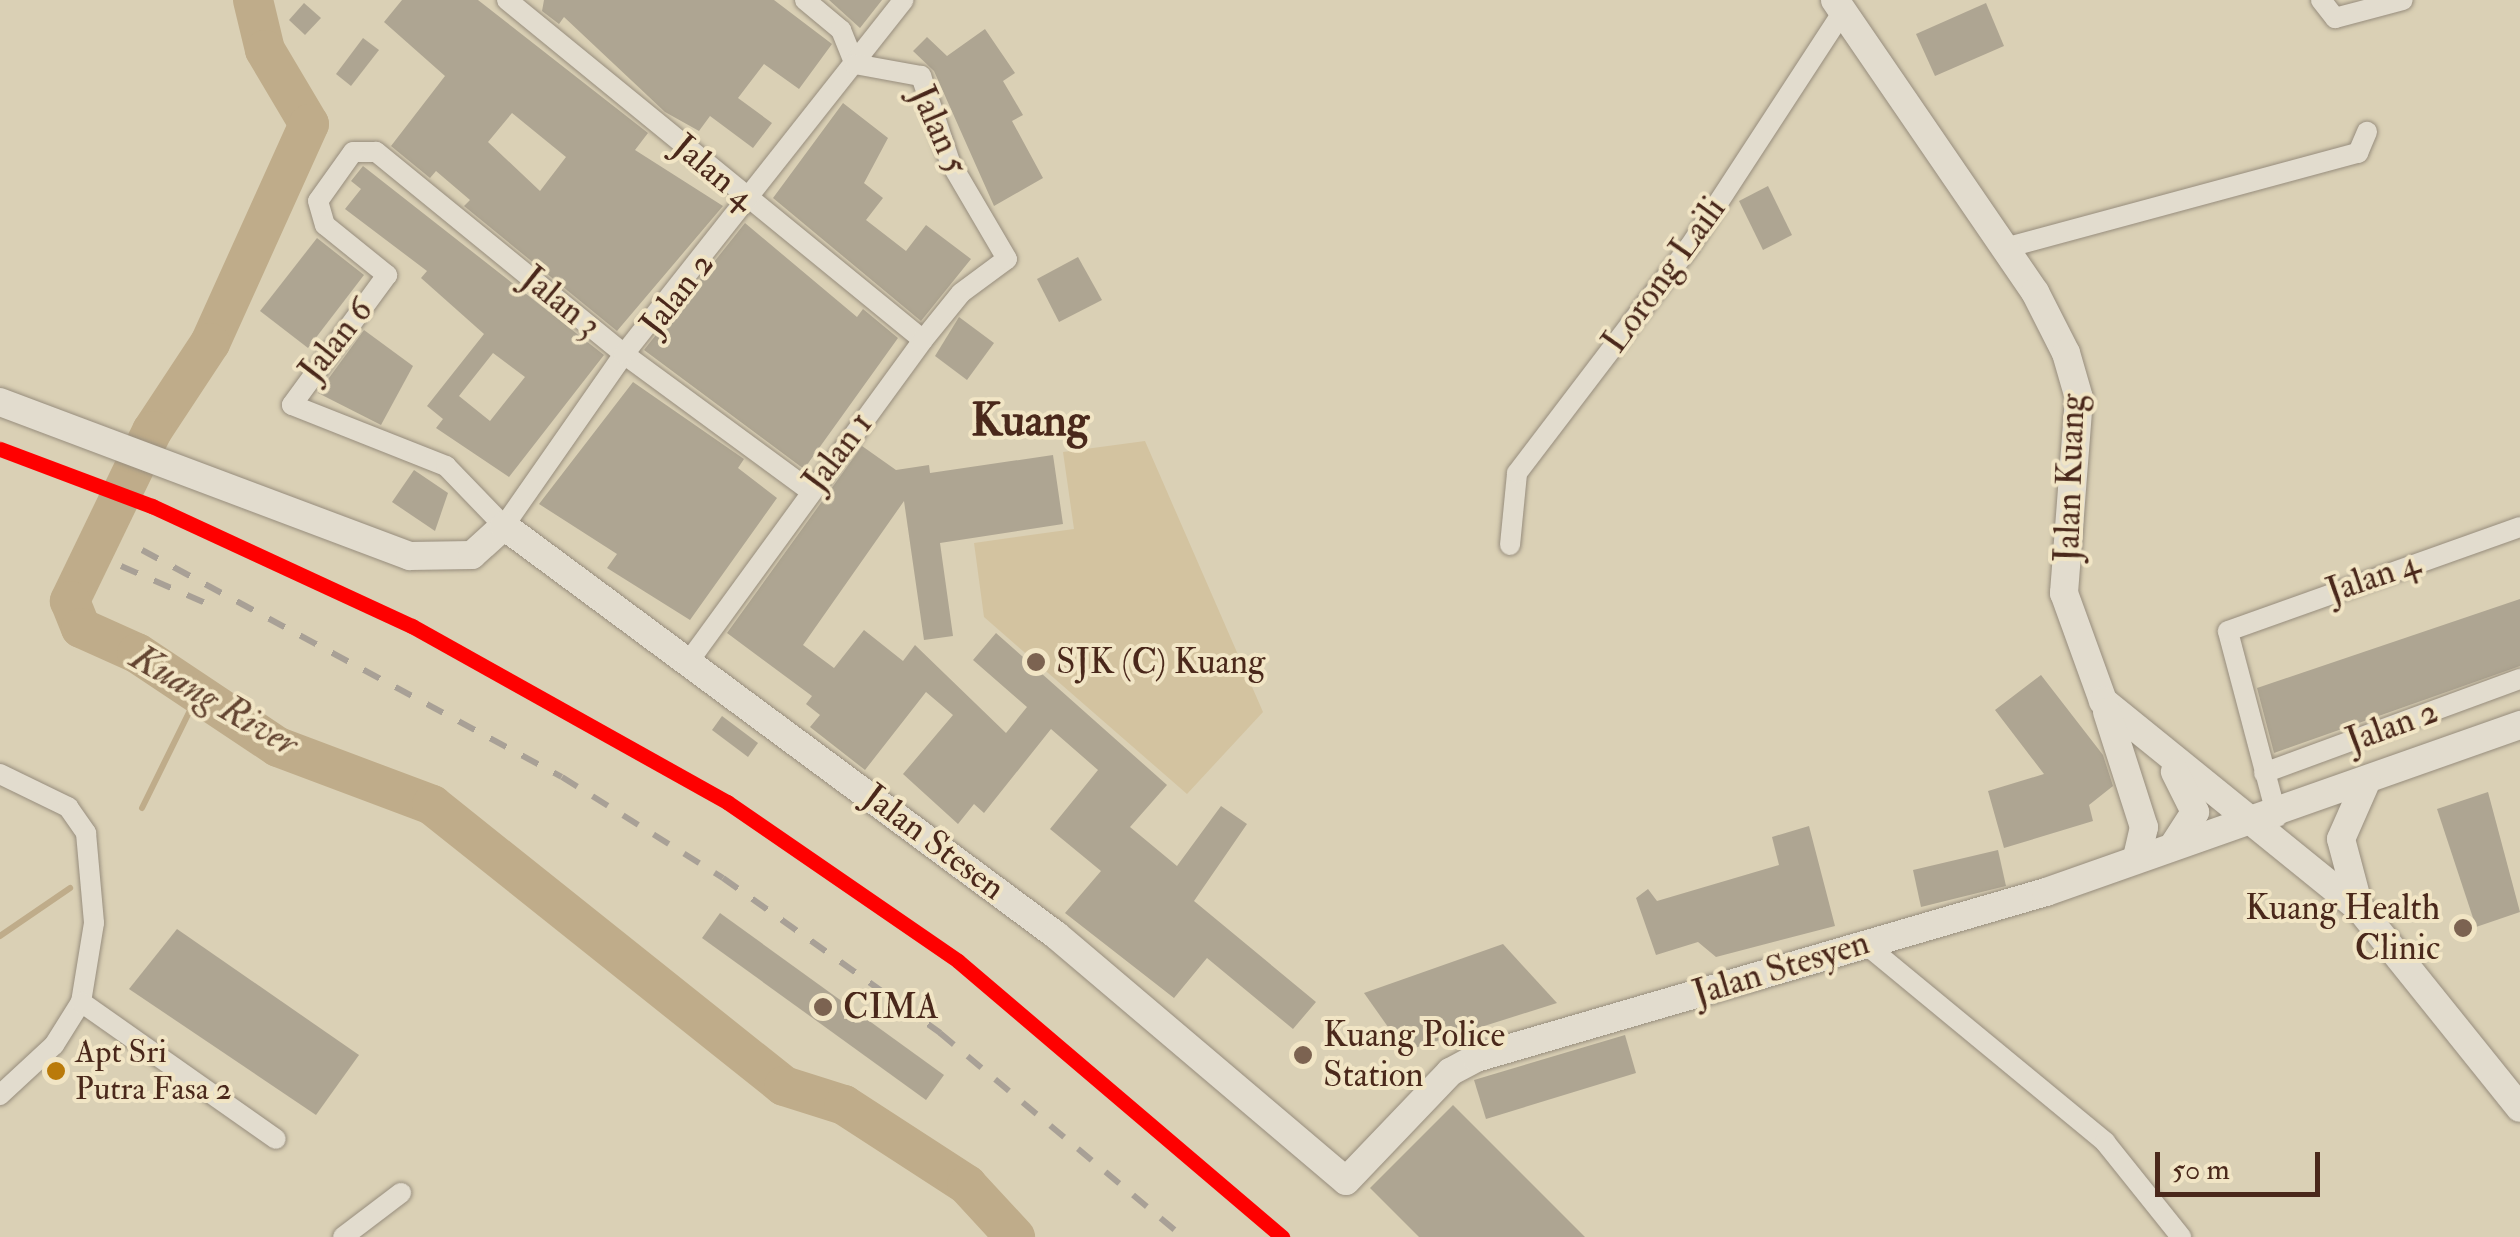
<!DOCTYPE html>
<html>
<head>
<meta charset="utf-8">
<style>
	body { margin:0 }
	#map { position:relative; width:2520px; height:1237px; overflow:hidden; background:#dad0b5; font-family:"IM FELL Double Pica",serif }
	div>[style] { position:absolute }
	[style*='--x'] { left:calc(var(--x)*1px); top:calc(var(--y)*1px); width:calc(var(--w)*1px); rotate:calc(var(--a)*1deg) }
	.green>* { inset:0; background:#d3c3a0 }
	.stream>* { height:6px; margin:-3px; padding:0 3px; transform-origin:3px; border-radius:3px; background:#bfac8a }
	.river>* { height:40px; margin:-20px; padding:0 20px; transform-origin:20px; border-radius:20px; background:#bfac8a }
	.building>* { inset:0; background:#aea592 }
	.roads { filter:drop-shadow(0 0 2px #978d7d) drop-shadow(0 0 2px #978d7d) }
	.street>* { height:20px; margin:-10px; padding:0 10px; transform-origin:10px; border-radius:10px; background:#e2dcce }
	.secondary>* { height:28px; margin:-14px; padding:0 14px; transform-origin:14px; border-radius:14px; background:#e2dcce }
	.rail>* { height:6px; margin-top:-3px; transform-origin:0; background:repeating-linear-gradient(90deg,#a8a096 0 18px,transparent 0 36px) }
	.rail-1>* { height:15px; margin:-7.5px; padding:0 7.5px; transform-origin:7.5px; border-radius:7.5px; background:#f00 }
	.dots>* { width:28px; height:28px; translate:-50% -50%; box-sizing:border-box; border:5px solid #f1e5c5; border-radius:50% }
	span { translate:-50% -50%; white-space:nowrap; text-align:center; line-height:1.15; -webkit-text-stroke:8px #f1e5c5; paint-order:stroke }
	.bus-label { font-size:32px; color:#4a281b }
	.left { translate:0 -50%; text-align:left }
	.street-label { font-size:35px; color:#4a281b }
	.poi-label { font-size:35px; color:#4a281b }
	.right { translate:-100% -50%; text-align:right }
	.water-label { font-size:38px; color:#644532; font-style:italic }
	.district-label { font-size:45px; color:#4a281b; font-weight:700 }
	.scale { position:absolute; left:2155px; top:1152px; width:165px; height:45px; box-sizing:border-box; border:5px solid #4a281b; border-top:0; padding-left:12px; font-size:30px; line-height:35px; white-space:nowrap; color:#4a281b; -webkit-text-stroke:8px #f1e5c5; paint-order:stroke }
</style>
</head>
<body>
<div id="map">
	<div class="green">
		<i style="clip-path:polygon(1145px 441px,1263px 712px,1187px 794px,984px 617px,974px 543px,1074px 529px,1063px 452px)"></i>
	</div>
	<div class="stream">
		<i style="--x:142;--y:808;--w:129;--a:-63.8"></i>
		<i style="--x:0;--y:936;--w:85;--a:-34.4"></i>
	</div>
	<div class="river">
		<i style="--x:253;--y:0;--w:51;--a:76.5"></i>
		<i style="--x:265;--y:50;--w:86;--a:59.3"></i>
		<i style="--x:309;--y:124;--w:240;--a:114.3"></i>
		<i style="--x:210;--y:343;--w:105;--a:123.4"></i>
		<i style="--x:152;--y:431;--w:189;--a:115.8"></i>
		<i style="--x:70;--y:601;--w:29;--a:68"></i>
		<i style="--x:81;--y:628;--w:61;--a:24.1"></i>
		<i style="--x:137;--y:653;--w:169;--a:33.7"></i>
		<i style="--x:278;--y:747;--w:165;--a:20.6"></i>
		<i style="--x:432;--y:805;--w:450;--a:38.6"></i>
		<i style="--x:784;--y:1086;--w:63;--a:17.6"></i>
		<i style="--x:844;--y:1105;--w:147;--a:33"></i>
		<i style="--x:967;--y:1185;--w:71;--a:47.3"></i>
	</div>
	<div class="building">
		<i style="clip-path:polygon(evenodd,402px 0,478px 0,648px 133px,635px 150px,723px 206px,617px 331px,464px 206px,470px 200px,436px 171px,430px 178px,391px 146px,445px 76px,384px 22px,402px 0,512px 113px,566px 157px,540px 191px,488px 142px,512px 113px)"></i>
		<i style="clip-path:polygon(544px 0,774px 0,832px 44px,799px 89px,764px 64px,738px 98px,772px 123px,753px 148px,710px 116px,699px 131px,665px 112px,564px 17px,559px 24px,542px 11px)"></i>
		<i style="clip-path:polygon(829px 0,882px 0,860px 28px)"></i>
		<i style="clip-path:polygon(304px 3px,321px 18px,305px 35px,289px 20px)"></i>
		<i style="clip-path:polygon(1986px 3px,2004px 46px,1935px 76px,1916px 34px)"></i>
		<i style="clip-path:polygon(985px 29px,1015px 73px,1003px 81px,1023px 115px,1012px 121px,1043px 178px,994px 206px,934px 71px,913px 51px,927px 37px,947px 56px)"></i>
		<i style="clip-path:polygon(363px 38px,379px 50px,351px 86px,336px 74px)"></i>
		<i style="clip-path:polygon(843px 103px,888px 138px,864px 183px,883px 198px,866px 220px,906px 251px,926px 225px,971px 259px,921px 321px,773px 198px)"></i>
		<i style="clip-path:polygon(evenodd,363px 166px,604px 355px,509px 477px,436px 428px,443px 419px,427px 406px,484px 334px,421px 278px,427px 271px,345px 209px,361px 189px,351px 181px,363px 166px,493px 353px,525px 377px,490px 421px,459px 396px,493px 353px)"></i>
		<i style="clip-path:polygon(1768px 186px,1792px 235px,1763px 250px,1739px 201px)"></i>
		<i style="clip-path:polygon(745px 223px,857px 317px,863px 309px,898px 338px,804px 469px,644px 350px)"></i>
		<i style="clip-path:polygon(317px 238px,364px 275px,308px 348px,260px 311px)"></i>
		<i style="clip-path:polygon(1078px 257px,1102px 300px,1059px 322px,1037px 279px)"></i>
		<i style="clip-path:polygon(959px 317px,994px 343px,967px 380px,935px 356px)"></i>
		<i style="clip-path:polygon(364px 330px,413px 366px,381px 425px,318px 393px)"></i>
		<i style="clip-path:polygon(633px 382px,744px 459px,738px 468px,777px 498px,690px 620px,607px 568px,617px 554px,539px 504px)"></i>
		<i style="clip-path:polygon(862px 446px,896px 470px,929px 465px,930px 473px,1053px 455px,1063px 524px,940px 543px,953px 636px,924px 640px,904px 501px,803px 645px,834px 668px,864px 630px,903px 661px,915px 645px,1006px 733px,1027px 707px,973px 660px,996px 633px,1167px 785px,1130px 827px,1177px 866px,1221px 806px,1247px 824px,1194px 901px,1316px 1002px,1293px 1029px,1207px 958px,1174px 998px,1065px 913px,1101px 871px,1050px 829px,1098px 770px,1051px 729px,984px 813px,974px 804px,958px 824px,903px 774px,953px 715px,926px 692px,865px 770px,810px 727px,820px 715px,806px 704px,812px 696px,727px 633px)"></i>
		<i style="clip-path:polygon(414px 470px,448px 493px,435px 531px,392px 502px)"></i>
		<i style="clip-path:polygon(2520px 599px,2520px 666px,2274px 753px,2257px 688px)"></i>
		<i style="clip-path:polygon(2041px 675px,2103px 755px,2113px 786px,2089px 805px,2093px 821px,2004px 848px,1988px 791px,2044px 774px,1995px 710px)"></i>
		<i style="clip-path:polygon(722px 716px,758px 743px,748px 757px,712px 730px)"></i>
		<i style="clip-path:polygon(2488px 792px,2520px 912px,2476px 927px,2437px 809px)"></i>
		<i style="clip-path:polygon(1809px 826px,1835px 926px,1716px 957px,1698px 942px,1656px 955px,1636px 898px,1648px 889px,1657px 901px,1779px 865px,1772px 837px)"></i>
		<i style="clip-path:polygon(1998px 850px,2006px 886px,1921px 907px,1913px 870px)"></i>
		<i style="clip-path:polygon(720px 913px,944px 1075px,926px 1100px,702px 938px)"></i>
		<i style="clip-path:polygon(177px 929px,359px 1055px,316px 1115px,129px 989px)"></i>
		<i style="clip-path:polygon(1503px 944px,1557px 1003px,1405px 1051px,1364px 993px)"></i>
		<i style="clip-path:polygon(1625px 1035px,1636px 1073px,1486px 1119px,1474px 1080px)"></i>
		<i style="clip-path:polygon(1453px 1105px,1585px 1237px,1419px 1237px,1370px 1188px)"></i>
	</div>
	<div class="roads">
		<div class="street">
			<i style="--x:507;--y:0;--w:537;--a:39.26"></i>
			<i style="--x:805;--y:0;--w:47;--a:39.8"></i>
			<i style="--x:841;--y:30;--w:37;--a:68"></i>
			<i style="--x:2321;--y:0;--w:23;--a:52"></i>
			<i style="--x:2335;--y:18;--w:70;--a:-14.8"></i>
			<i style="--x:2005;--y:248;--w:366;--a:-15.1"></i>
			<i style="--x:2358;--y:153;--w:23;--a:-67"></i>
			<i style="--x:809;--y:490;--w:230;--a:-143.7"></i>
			<i style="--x:624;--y:354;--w:320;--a:-140.8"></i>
			<i style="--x:376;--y:152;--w:23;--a:180"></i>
			<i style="--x:353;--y:152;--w:60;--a:125.5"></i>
			<i style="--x:318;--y:201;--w:25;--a:74"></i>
			<i style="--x:325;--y:225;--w:80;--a:38.9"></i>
			<i style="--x:387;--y:275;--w:161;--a:126.2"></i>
			<i style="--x:292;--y:405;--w:166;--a:21.6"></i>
			<i style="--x:446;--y:466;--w:83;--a:46"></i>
			<i style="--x:504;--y:526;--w:210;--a:-55.1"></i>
			<i style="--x:624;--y:354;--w:451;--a:-51.7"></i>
			<i style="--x:1510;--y:545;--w:72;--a:-84.4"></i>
			<i style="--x:1517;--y:473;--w:285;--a:-52.7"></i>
			<i style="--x:1690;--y:246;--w:280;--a:-56.9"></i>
			<i style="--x:689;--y:661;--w:397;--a:-53.9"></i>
			<i style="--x:923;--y:340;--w:60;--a:-51"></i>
			<i style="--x:961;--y:293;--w:57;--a:-36.5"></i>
			<i style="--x:1007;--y:259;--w:113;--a:-120.4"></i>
			<i style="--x:950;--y:162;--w:91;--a:-108.6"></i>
			<i style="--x:921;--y:76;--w:67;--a:-169.7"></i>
			<i style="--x:2264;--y:773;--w:273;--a:-20.2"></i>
			<i style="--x:0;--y:774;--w:76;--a:25.9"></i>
			<i style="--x:68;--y:807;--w:32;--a:55"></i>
			<i style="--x:86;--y:833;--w:90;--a:84.9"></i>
			<i style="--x:94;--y:923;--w:80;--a:99.3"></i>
			<i style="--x:81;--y:1002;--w:51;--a:122.1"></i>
			<i style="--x:54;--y:1045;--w:74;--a:137.2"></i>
			<i style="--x:2277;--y:817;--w:192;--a:-104.8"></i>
			<i style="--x:2228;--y:631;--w:310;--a:-19.6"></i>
			<i style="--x:1864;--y:943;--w:313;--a:39.5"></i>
			<i style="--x:2105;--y:1142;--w:122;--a:51.3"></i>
			<i style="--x:81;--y:1002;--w:238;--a:35.1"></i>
			<i style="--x:343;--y:1237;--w:73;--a:-37.2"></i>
		</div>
		<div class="secondary">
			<i style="--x:1835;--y:0;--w:354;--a:55.6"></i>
			<i style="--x:2035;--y:292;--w:68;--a:63.1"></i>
			<i style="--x:2066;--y:353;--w:47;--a:73.9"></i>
			<i style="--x:2079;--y:398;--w:196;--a:94.4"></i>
			<i style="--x:2064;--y:593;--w:115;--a:70.1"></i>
			<i style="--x:2103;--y:701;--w:331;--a:39"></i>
			<i style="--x:2360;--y:909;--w:255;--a:51.2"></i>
			<i style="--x:0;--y:402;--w:438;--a:20.6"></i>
			<i style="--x:410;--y:556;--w:62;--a:-0.9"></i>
			<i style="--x:472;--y:555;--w:43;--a:-42.2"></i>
			<i style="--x:504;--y:526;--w:687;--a:36.54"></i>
			<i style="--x:1056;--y:935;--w:380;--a:40.3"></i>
			<i style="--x:1346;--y:1181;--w:151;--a:-46.3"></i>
			<i style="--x:1450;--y:1072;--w:30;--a:-28"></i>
			<i style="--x:1476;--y:1058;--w:594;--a:-16.24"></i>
			<i style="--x:2046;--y:892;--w:503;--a:-19.41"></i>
			<i style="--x:2107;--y:712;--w:121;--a:72.2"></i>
			<i style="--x:2144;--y:827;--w:31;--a:103"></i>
			<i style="--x:2175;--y:843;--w:37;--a:-57"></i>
			<i style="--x:2195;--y:812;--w:45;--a:-116.6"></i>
			<i style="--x:2358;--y:903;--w:66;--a:-104.9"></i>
			<i style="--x:2341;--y:839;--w:64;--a:-66.2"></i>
		</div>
	</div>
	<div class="rail">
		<i style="--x:142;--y:550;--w:477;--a:28.4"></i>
		<i style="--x:562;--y:777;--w:190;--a:32.1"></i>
		<i style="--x:723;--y:878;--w:267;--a:35.5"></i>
		<i style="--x:940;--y:1033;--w:317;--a:40"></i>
		<i style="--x:121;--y:566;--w:99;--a:23.7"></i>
	</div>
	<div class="rail-1">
		<i style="--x:0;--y:449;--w:162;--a:20.6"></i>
		<i style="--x:152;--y:506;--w:286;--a:24.8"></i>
		<i style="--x:412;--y:626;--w:361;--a:29.2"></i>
		<i style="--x:727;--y:802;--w:280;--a:34.5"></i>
		<i style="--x:958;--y:961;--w:426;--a:40.4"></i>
	</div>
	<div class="dots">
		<i style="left:1036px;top:662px;background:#7c6351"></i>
		<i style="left:2463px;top:928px;background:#7c6351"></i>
		<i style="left:823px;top:1007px;background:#7c6351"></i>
		<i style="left:1303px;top:1055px;background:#7c6351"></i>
		<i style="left:56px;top:1071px;background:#ba7a09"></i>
	</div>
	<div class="bus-label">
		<span class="left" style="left:75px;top:1071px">Apt Sri<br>Putra Fasa 2</span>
	</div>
	<div class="street-label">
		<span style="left:939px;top:130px;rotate:66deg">Jalan 5</span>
		<span style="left:714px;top:172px;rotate:40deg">Jalan 4</span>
		<span style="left:1664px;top:275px;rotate:-54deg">Lorong Laili</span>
		<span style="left:677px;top:294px;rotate:-52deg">Jalan 2</span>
		<span style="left:561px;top:302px;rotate:39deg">Jalan 3</span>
		<span style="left:336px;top:340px;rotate:-52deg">Jalan 6</span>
		<span style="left:838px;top:452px;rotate:-53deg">Jalan 1</span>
		<span style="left:2070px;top:478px;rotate:-88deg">Jalan Kuang</span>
		<span style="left:2373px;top:577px;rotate:-19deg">Jalan 4</span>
		<span style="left:2392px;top:726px;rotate:-20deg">Jalan 2</span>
		<span style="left:934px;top:842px;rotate:37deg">Jalan Stesen</span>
		<span style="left:1781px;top:968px;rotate:-17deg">Jalan Stesyen</span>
	</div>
	<div class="poi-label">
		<span class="left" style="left:1056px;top:662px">SJK (C) Kuang</span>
		<span class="right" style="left:2440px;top:928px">Kuang Health<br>Clinic</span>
		<span class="left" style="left:843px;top:1007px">CIMA</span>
		<span class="left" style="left:1323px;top:1055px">Kuang Police<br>Station</span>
	</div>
	<div class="water-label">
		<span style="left:214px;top:701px;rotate:30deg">Kuang River</span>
	</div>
	<div class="district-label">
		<span style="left:1030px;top:422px">Kuang</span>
	</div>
	<div class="scale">50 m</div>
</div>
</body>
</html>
